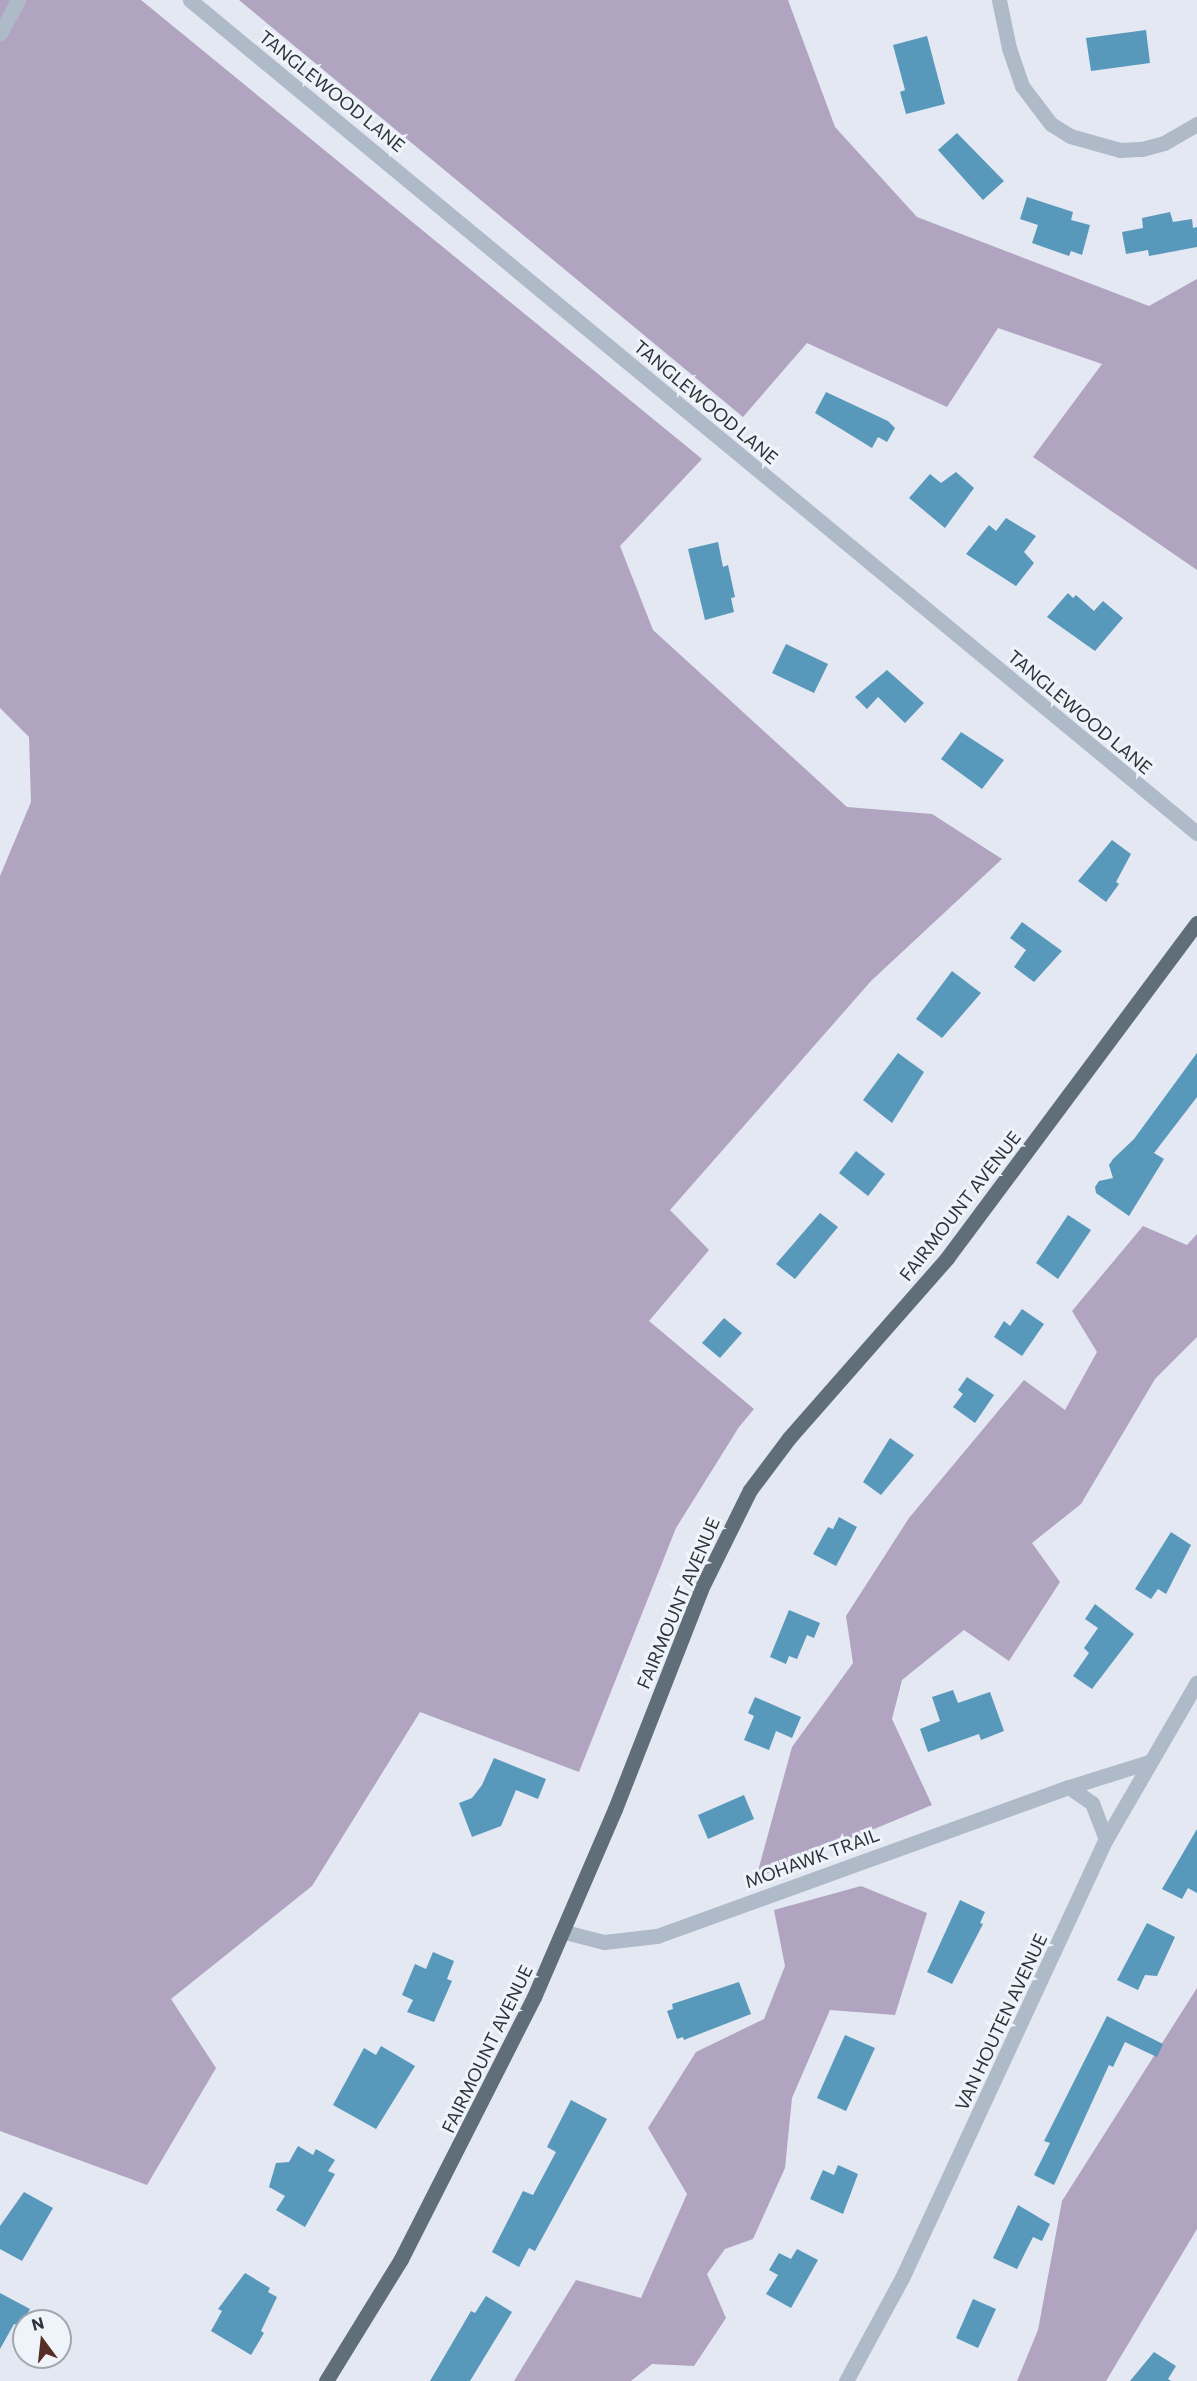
<!DOCTYPE html>
<html>
<head>
<meta charset="utf-8">
<style>
	body { margin:0 }
	#map { position:relative; width:1197px; height:2381px; overflow:hidden; background:#e3e8f2; font-family:Commissioner,sans-serif }
	div>[style] { position:absolute }
	[style*='--x'] { left:calc(var(--x)*1px); top:calc(var(--y)*1px); width:calc(var(--w)*1px); rotate:calc(var(--a)*1deg) }
	.green>* { inset:0; background:#b0a4c0 }
	.building>* { inset:0; background:#5898bb }
	.minor>* { height:15px; margin:-7.5px; padding:0 7.5px; transform-origin:7.5px; border-radius:7.5px; background:#afbac9 }
	.major>* { height:15px; margin:-7.5px; padding:0 7.5px; transform-origin:7.5px; border-radius:7.5px; background:#5f6e79 }
	span { translate:-50% -50%; white-space:nowrap; text-align:center; line-height:1.15; -webkit-text-stroke:6px #eff3fa; paint-order:stroke }
	.street-label { font-size:18px; color:#2c3439 }
	.north { position:absolute; left:12px; top:2309px; width:60px; height:60px; box-sizing:border-box; background:#eff3fa; border:2px solid #a1a7ad; border-radius:50%; rotate:345deg; font-size:16px; font-weight:700; line-height:24px; text-align:center; color:#2c3439 }
	.north::after { content:''; display:block; margin:auto; width:21px; height:27px; background:#572e25; clip-path:polygon(50% 0,100% 100%,50% 72%,0 100%) }
</style>
</head>
<body>
<div id="map">
	<div class="green">
		<i style="clip-path:polygon(0 0,141px 0,702px 459px,620px 546px,653px 630px,847px 807px,932px 814px,1002px 859px,871px 981px,670px 1210px,709px 1250px,649px 1321px,754px 1409px,739px 1427px,676px 1528px,579px 1772px,420px 1712px,312px 1886px,171px 1999px,216px 2068px,147px 2185px,0 2131px,0 876px,31px 802px,29px 737px,0 708px)"></i>
		<i style="clip-path:polygon(239px 0,788px 0,835px 127px,917px 217px,1149px 306px,1197px 279px,1197px 570px,1033px 457px,1102px 364px,998px 328px,947px 407px,807px 343px,743px 417px)"></i>
		<i style="clip-path:polygon(1143px 1226px,1187px 1245px,1197px 1234px,1197px 1337px,1155px 1379px,1081px 1504px,1032px 1543px,1060px 1582px,1009px 1661px,964px 1630px,902px 1680px,892px 1719px,932px 1805px,756px 1878px,792px 1747px,853px 1663px,846px 1616px,909px 1518px,1024px 1380px,1065px 1410px,1097px 1352px,1072px 1311px)"></i>
		<i style="clip-path:polygon(861px 1886px,927px 1913px,895px 2015px,830px 2010px,792px 2098px,785px 2168px,753px 2239px,725px 2249px,707px 2274px,726px 2318px,694px 2366px,652px 2364px,631px 2381px,514px 2381px,576px 2280px,641px 2298px,687px 2194px,648px 2128px,696px 2052px,764px 2019px,785px 1966px,774px 1910px)"></i>
		<i style="clip-path:polygon(1197px 1988px,1197px 2229px,1106px 2381px,1017px 2381px,1038px 2330px,1062px 2201px)"></i>
	</div>
	<div class="building">
		<i style="clip-path:polygon(1146px 30px,1150px 63px,1091px 71px,1086px 38px)"></i>
		<i style="clip-path:polygon(927px 36px,945px 104px,906px 114px,900px 92px,905px 90px,893px 45px)"></i>
		<i style="clip-path:polygon(957px 133px,1004px 181px,983px 200px,938px 150px)"></i>
		<i style="clip-path:polygon(1027px 197px,1073px 212px,1071px 220px,1090px 225px,1082px 255px,1071px 251px,1069px 256px,1032px 243px,1038px 225px,1020px 219px)"></i>
		<i style="clip-path:polygon(1170px 212px,1173px 222px,1192px 219px,1193px 228px,1197px 227px,1197px 247px,1149px 256px,1148px 250px,1126px 254px,1122px 232px,1143px 228px,1142px 218px)"></i>
		<i style="clip-path:polygon(826px 392px,888px 421px,895px 428px,887px 442px,878px 437px,872px 448px,815px 413px)"></i>
		<i style="clip-path:polygon(956px 472px,974px 488px,945px 528px,909px 498px,930px 474px,941px 483px)"></i>
		<i style="clip-path:polygon(1006px 518px,1036px 536px,1024px 552px,1034px 563px,1016px 586px,966px 554px,989px 525px,996px 531px)"></i>
		<i style="clip-path:polygon(718px 542px,723px 567px,728px 565px,735px 597px,731px 598px,734px 612px,705px 620px,688px 549px)"></i>
		<i style="clip-path:polygon(1068px 593px,1073px 598px,1076px 595px,1094px 611px,1103px 601px,1123px 618px,1095px 651px,1047px 617px)"></i>
		<i style="clip-path:polygon(786px 644px,828px 664px,814px 693px,772px 673px)"></i>
		<i style="clip-path:polygon(887px 670px,924px 703px,905px 723px,878px 697px,867px 709px,855px 697px)"></i>
		<i style="clip-path:polygon(961px 732px,1004px 760px,982px 789px,941px 759px)"></i>
		<i style="clip-path:polygon(1112px 840px,1131px 854px,1116px 882px,1119px 884px,1106px 902px,1078px 881px)"></i>
		<i style="clip-path:polygon(1022px 922px,1062px 951px,1034px 982px,1014px 967px,1026px 950px,1010px 938px)"></i>
		<i style="clip-path:polygon(952px 971px,981px 993px,942px 1038px,916px 1019px)"></i>
		<i style="clip-path:polygon(898px 1053px,924px 1072px,892px 1123px,863px 1100px)"></i>
		<i style="clip-path:polygon(1197px 1053px,1197px 1097px,1154px 1153px,1164px 1159px,1129px 1216px,1096px 1193px,1095px 1187px,1099px 1181px,1113px 1178px,1109px 1165px,1113px 1159px,1134px 1139px)"></i>
		<i style="clip-path:polygon(856px 1151px,885px 1174px,868px 1196px,839px 1173px)"></i>
		<i style="clip-path:polygon(820px 1213px,838px 1227px,795px 1279px,776px 1264px)"></i>
		<i style="clip-path:polygon(1068px 1215px,1091px 1230px,1058px 1279px,1036px 1263px)"></i>
		<i style="clip-path:polygon(1022px 1309px,1044px 1324px,1022px 1356px,994px 1337px,1004px 1321px,1010px 1326px)"></i>
		<i style="clip-path:polygon(724px 1318px,742px 1333px,720px 1358px,702px 1343px)"></i>
		<i style="clip-path:polygon(967px 1377px,994px 1395px,975px 1423px,953px 1407px,963px 1394px,958px 1390px)"></i>
		<i style="clip-path:polygon(890px 1438px,914px 1455px,881px 1495px,863px 1482px)"></i>
		<i style="clip-path:polygon(839px 1517px,857px 1527px,836px 1566px,813px 1554px,828px 1527px,833px 1529px)"></i>
		<i style="clip-path:polygon(1171px 1532px,1191px 1545px,1166px 1594px,1158px 1589px,1151px 1599px,1135px 1589px)"></i>
		<i style="clip-path:polygon(1095px 1604px,1134px 1634px,1092px 1689px,1073px 1676px,1089px 1653px,1084px 1648px,1098px 1628px,1085px 1619px)"></i>
		<i style="clip-path:polygon(789px 1610px,820px 1623px,814px 1638px,807px 1635px,797px 1659px,789px 1656px,786px 1664px,770px 1657px)"></i>
		<i style="clip-path:polygon(953px 1690px,958px 1703px,990px 1692px,1004px 1731px,981px 1740px,979px 1734px,928px 1752px,920px 1729px,940px 1721px,932px 1697px)"></i>
		<i style="clip-path:polygon(755px 1697px,801px 1717px,792px 1738px,776px 1731px,769px 1750px,744px 1740px,754px 1716px,748px 1713px)"></i>
		<i style="clip-path:polygon(494px 1758px,546px 1779px,538px 1799px,516px 1790px,501px 1826px,472px 1837px,459px 1803px,472px 1798px,482px 1785px)"></i>
		<i style="clip-path:polygon(744px 1795px,754px 1819px,708px 1839px,698px 1815px)"></i>
		<i style="clip-path:polygon(1197px 1829px,1197px 1893px,1188px 1888px,1182px 1899px,1162px 1889px)"></i>
		<i style="clip-path:polygon(960px 1900px,985px 1912px,980px 1923px,983px 1924px,952px 1984px,927px 1972px)"></i>
		<i style="clip-path:polygon(1147px 1923px,1175px 1937px,1157px 1976px,1145px 1975px,1138px 1990px,1117px 1980px)"></i>
		<i style="clip-path:polygon(433px 1952px,454px 1961px,447px 1979px,452px 1981px,434px 2022px,407px 2012px,413px 2000px,402px 1995px,415px 1964px,426px 1969px)"></i>
		<i style="clip-path:polygon(739px 1982px,751px 2014px,684px 2040px,683px 2037px,677px 2039px,667px 2011px,673px 2009px,672px 2004px)"></i>
		<i style="clip-path:polygon(1107px 2016px,1163px 2044px,1157px 2057px,1125px 2042px,1113px 2067px,1109px 2065px,1054px 2185px,1034px 2175px,1050px 2143px,1044px 2141px)"></i>
		<i style="clip-path:polygon(845px 2035px,875px 2048px,846px 2111px,817px 2098px)"></i>
		<i style="clip-path:polygon(381px 2046px,415px 2066px,376px 2129px,333px 2105px,364px 2048px,376px 2055px)"></i>
		<i style="clip-path:polygon(571px 2100px,607px 2119px,535px 2251px,529px 2248px,519px 2267px,492px 2252px,523px 2191px,533px 2195px,556px 2152px,547px 2147px)"></i>
		<i style="clip-path:polygon(298px 2146px,313px 2155px,316px 2149px,335px 2160px,328px 2171px,335px 2174px,305px 2227px,276px 2210px,285px 2196px,269px 2187px,276px 2163px,289px 2162px)"></i>
		<i style="clip-path:polygon(838px 2165px,858px 2174px,843px 2214px,810px 2199px,823px 2170px,834px 2175px)"></i>
		<i style="clip-path:polygon(24px 2192px,53px 2208px,22px 2261px,0 2249px,0 2226px)"></i>
		<i style="clip-path:polygon(1018px 2205px,1050px 2224px,1042px 2241px,1033px 2237px,1017px 2269px,993px 2258px)"></i>
		<i style="clip-path:polygon(797px 2249px,818px 2260px,791px 2308px,766px 2294px,778px 2275px,769px 2270px,779px 2253px,791px 2259px)"></i>
		<i style="clip-path:polygon(245px 2273px,270px 2288px,268px 2292px,277px 2297px,261px 2331px,264px 2333px,251px 2355px,211px 2331px,222px 2311px,218px 2309px)"></i>
		<i style="clip-path:polygon(0 2293px,30px 2309px,20px 2326px,14px 2324px,0 2349px)"></i>
		<i style="clip-path:polygon(486px 2296px,512px 2312px,470px 2381px,430px 2381px,471px 2311px,475px 2313px)"></i>
		<i style="clip-path:polygon(973px 2299px,996px 2309px,978px 2348px,956px 2338px)"></i>
		<i style="clip-path:polygon(1154px 2352px,1176px 2366px,1168px 2379px,1171px 2381px,1130px 2381px)"></i>
	</div>
	<div class="minor">
		<i style="--x:190;--y:0;--w:1307;--a:39.6"></i>
		<i style="--x:999;--y:0;--w:49;--a:78.2"></i>
		<i style="--x:1009;--y:48;--w:40;--a:71.1"></i>
		<i style="--x:1022;--y:86;--w:48;--a:52.7"></i>
		<i style="--x:1051;--y:124;--w:22;--a:32"></i>
		<i style="--x:1070;--y:136;--w:52;--a:15.6"></i>
		<i style="--x:1120;--y:150;--w:22;--a:-3"></i>
		<i style="--x:1142;--y:149;--w:23;--a:-15"></i>
		<i style="--x:1164;--y:143;--w:38;--a:-30"></i>
		<i style="--x:0;--y:33;--w:38;--a:-61"></i>
		<i style="--x:1069;--y:1787;--w:84;--a:-17.4"></i>
		<i style="--x:565;--y:1932;--w:40;--a:14.4"></i>
		<i style="--x:604;--y:1942;--w:53;--a:-6.5"></i>
		<i style="--x:657;--y:1936;--w:438;--a:-19.9"></i>
		<i style="--x:1069;--y:1787;--w:28;--a:35"></i>
		<i style="--x:1092;--y:1803;--w:39;--a:69"></i>
		<i style="--x:846;--y:2381;--w:117;--a:-61.5"></i>
		<i style="--x:902;--y:2278;--w:484;--a:-65.1"></i>
		<i style="--x:1106;--y:1839;--w:181;--a:-59.9"></i>
	</div>
	<div class="major">
		<i style="--x:326;--y:2381;--w:143;--a:-58.4"></i>
		<i style="--x:401;--y:2259;--w:294;--a:-63.1"></i>
		<i style="--x:534;--y:1997;--w:205;--a:-66.7"></i>
		<i style="--x:615;--y:1809;--w:236;--a:-68.6"></i>
		<i style="--x:701;--y:1589;--w:110;--a:-63.7"></i>
		<i style="--x:750;--y:1490;--w:65;--a:-53.1"></i>
		<i style="--x:789;--y:1438;--w:240;--a:-48.7"></i>
		<i style="--x:947;--y:1258;--w:418;--a:-53.3"></i>
	</div>
	<div class="street-label">
		<span style="left:332px;top:91px;rotate:39deg">TANGLEWOOD LANE</span>
		<span style="left:706px;top:402px;rotate:40deg">TANGLEWOOD LANE</span>
		<span style="left:1080px;top:712px;rotate:40deg">TANGLEWOOD LANE</span>
		<span style="left:960px;top:1206px;rotate:-52deg">FAIRMOUNT AVENUE</span>
		<span style="left:678px;top:1603px;rotate:-67deg">FAIRMOUNT AVENUE</span>
		<span style="left:812px;top:1858px;rotate:-20deg">MOHAWK TRAIL</span>
		<span style="left:1001px;top:2022px;rotate:-65deg">VAN HOUTEN AVENUE</span>
		<span style="left:487px;top:2049px;rotate:-64deg">FAIRMOUNT AVENUE</span>
	</div>
	<div class="north">N</div>
</div>
</body>
</html>
